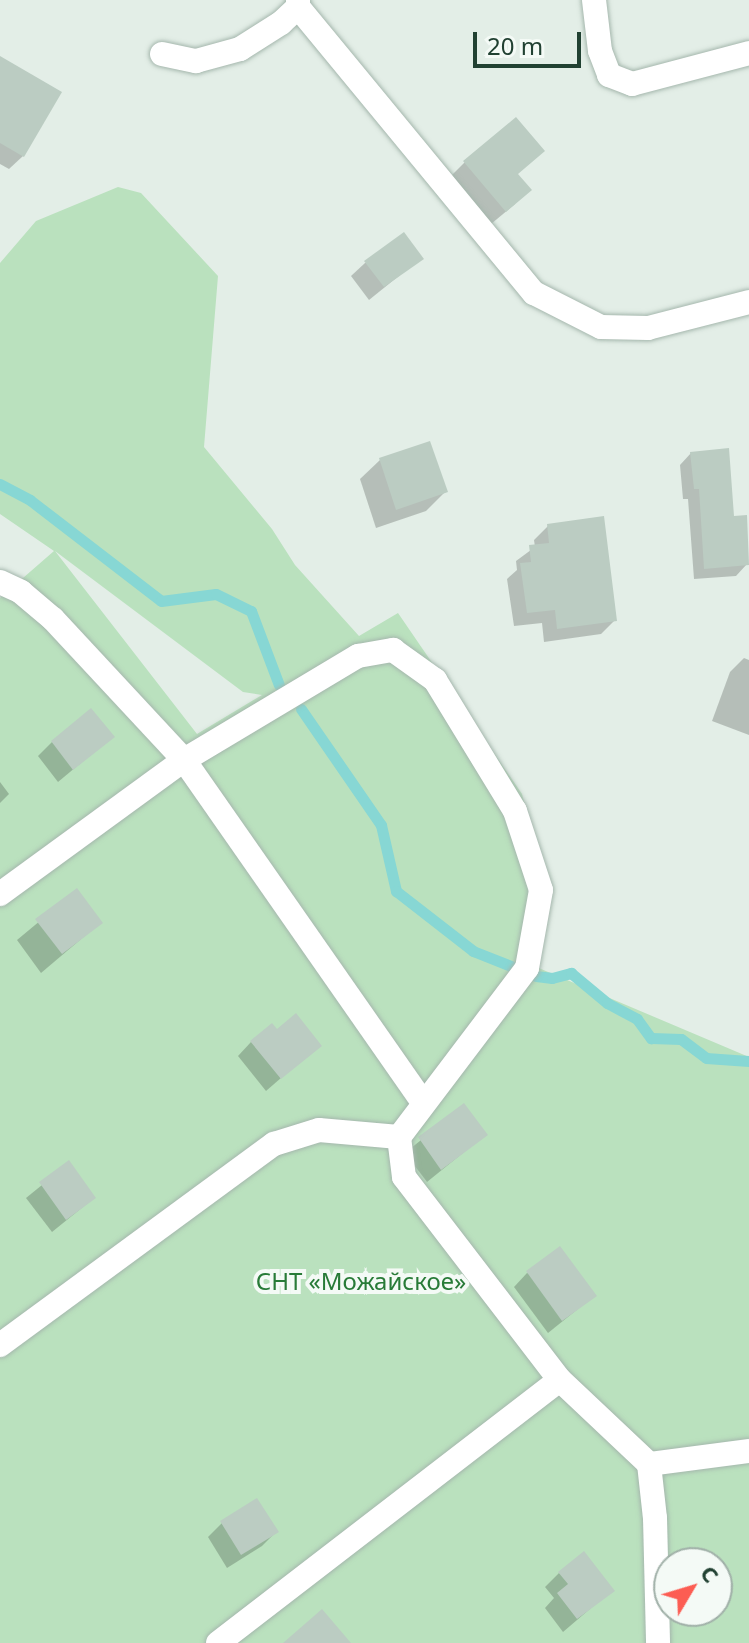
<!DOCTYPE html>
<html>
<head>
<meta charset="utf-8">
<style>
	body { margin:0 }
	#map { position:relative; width:749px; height:1643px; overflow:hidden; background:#e3eee7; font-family:"Noto Sans",sans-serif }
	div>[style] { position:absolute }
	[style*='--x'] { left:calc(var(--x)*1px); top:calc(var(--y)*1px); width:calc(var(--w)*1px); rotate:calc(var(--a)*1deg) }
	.green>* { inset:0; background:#bae1be }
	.shadow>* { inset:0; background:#0003 }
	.stream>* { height:11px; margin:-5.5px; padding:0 5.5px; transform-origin:5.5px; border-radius:5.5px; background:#87d7d4 }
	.building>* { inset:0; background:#bbccc2 }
	.roads { filter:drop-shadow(0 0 2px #a5b7ad) drop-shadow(0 0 2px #a5b7ad) }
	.minor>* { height:24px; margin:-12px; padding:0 12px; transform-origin:12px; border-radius:12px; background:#fff }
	span { translate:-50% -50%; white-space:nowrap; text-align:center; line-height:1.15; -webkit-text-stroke:8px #f4faf6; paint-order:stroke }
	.park-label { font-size:24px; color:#287b38 }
	.north { position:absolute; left:653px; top:1547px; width:80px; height:80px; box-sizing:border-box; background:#f4faf6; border:2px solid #a0b0a8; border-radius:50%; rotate:52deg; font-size:22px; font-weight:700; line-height:32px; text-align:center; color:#214132 }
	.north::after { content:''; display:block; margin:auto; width:28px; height:36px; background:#fc5d53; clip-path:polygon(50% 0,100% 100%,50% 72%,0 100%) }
	.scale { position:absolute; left:473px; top:32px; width:108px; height:36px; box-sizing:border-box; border:4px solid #214132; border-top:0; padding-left:10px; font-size:24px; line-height:28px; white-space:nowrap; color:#214132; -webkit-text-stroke:6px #f4faf6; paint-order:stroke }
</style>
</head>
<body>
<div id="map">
	<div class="green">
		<i style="clip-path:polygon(evenodd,118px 187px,141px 193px,218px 276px,204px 447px,272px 529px,295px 565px,359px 636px,398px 613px,522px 794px,549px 900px,534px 966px,749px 1057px,749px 1643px,0 1643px,0 598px,54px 551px,0 514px,0 263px,36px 221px,118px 187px,55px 551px,243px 692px,262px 695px,197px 734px,55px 551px,118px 187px,669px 1563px,717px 1563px,717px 1611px,669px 1611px,669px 1563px)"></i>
	</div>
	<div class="shadow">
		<i style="clip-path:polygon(0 65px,23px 156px,9px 169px,0 164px)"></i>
		<i style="clip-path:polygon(465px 162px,516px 175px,515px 204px,491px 224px,451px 176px)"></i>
		<i style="clip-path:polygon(421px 258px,369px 300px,351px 276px,365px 263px)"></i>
		<i style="clip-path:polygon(691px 453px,732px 518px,747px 564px,736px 576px,694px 579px,688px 499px,683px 499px,680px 465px)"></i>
		<i style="clip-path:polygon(380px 460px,445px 492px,426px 511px,376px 528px,360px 479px)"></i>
		<i style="clip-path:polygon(548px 526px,615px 620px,601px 634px,544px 642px,542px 623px,514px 626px,507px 579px,517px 570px,516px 561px,535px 547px,534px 540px)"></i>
		<i style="clip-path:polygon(744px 658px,749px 660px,749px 735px,712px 721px,730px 672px)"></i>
		<i style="clip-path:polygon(112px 737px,58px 782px,38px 756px,52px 742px)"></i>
		<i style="clip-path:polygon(0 782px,9px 794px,0 803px)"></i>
		<i style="clip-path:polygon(76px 891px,100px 923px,41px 973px,17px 940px)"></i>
		<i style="clip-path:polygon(276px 1031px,319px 1045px,266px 1091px,238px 1056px,251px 1042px)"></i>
		<i style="clip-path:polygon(463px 1106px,485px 1135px,427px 1182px,405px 1153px)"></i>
		<i style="clip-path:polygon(69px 1163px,94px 1198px,52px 1232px,26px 1198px)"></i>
		<i style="clip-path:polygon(527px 1273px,594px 1296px,548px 1333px,514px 1287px)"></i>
		<i style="clip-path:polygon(222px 1523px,276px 1532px,262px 1546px,227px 1568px,208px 1537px)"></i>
		<i style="clip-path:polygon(559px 1573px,612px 1590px,563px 1632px,545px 1608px,554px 1598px,545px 1587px)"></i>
	</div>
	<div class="stream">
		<i style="--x:0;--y:484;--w:34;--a:28"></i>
		<i style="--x:30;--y:500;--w:165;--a:37.6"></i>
		<i style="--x:161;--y:601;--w:55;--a:-7.3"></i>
		<i style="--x:216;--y:594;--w:39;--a:26"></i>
		<i style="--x:251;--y:611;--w:79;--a:69.3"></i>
		<i style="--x:301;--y:709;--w:141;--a:55.4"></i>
		<i style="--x:381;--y:825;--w:68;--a:77.2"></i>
		<i style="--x:396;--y:891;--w:98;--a:37.9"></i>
		<i style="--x:473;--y:951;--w:41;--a:21.5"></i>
		<i style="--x:536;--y:976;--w:16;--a:7"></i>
		<i style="--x:552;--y:978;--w:20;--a:-15"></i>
		<i style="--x:571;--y:973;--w:47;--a:39.8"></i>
		<i style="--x:607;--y:1003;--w:34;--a:28"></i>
		<i style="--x:637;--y:1019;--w:24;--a:54"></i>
		<i style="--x:651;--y:1038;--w:30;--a:2"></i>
		<i style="--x:681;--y:1039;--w:31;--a:37"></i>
		<i style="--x:706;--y:1058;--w:43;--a:4"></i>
	</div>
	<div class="building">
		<i style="clip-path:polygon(0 56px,62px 92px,24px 157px,0 143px)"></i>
		<i style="clip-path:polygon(516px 117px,545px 151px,518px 174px,532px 190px,506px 212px,463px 161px)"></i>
		<i style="clip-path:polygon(404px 232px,424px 259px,384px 287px,364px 261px)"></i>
		<i style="clip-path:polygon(430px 441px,448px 492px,396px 510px,379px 458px)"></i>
		<i style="clip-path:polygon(729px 448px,734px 516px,747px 515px,749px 565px,704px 569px,699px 489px,694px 489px,690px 452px)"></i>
		<i style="clip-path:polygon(604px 516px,617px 621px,557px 629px,555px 610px,527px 613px,520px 563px,531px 562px,529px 545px,549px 543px,547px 524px)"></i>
		<i style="clip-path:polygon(91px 708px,115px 737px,73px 770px,51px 741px)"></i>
		<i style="clip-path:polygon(77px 888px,103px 923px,62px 954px,35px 919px)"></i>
		<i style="clip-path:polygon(296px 1013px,322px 1046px,281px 1079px,250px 1041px,272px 1023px,277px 1029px)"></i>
		<i style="clip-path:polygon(464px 1103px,488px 1135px,441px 1170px,418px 1137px)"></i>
		<i style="clip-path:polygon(69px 1160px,96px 1198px,66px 1220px,39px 1182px)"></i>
		<i style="clip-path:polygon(560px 1246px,597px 1296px,562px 1321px,526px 1271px)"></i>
		<i style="clip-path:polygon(257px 1498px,279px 1532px,241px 1555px,220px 1521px)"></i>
		<i style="clip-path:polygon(584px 1551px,615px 1591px,577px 1619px,557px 1593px,568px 1584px,558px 1572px)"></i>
		<i style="clip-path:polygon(322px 1609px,351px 1643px,283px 1643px)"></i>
	</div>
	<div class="roads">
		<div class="minor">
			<i style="--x:298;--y:0;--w:7;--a:90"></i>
			<i style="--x:298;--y:7;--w:371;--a:50.5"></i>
			<i style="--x:534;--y:293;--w:75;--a:26.9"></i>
			<i style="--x:601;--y:327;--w:47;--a:1.2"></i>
			<i style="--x:648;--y:328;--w:104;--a:-14.4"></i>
			<i style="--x:594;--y:0;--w:51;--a:83.3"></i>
			<i style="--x:600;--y:51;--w:26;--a:69"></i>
			<i style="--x:609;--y:75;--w:25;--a:21"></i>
			<i style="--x:632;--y:84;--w:121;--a:-14.8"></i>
			<i style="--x:162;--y:54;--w:35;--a:12"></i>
			<i style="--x:196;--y:61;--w:46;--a:-15.3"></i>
			<i style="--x:240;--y:49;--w:49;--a:-32.4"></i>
			<i style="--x:281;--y:23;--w:23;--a:-43"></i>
			<i style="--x:0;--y:582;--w:23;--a:25"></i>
			<i style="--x:21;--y:592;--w:42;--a:40.2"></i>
			<i style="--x:53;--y:619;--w:192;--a:47.1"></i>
			<i style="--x:184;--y:760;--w:418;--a:55.1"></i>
			<i style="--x:0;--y:894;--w:228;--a:-36.1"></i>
			<i style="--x:184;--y:760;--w:203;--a:-30.9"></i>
			<i style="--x:358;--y:656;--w:36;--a:-10"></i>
			<i style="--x:393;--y:650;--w:52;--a:35.5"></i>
			<i style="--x:435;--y:680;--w:153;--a:58.6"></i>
			<i style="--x:515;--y:811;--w:83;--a:71.8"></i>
			<i style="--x:541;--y:890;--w:79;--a:100.2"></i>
			<i style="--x:527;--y:968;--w:212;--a:127.1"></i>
			<i style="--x:399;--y:1137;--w:40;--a:82.9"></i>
			<i style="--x:404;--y:1177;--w:256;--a:52.5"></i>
			<i style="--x:560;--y:1380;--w:122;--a:43.3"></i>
			<i style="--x:649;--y:1464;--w:54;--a:83.7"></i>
			<i style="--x:655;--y:1518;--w:125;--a:88.6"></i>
			<i style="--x:0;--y:1345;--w:340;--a:-36.3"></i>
			<i style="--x:274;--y:1144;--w:47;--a:-17.3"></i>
			<i style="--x:319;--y:1130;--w:80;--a:5"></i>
			<i style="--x:649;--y:1464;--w:101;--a:-7.4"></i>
			<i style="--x:218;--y:1643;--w:431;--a:-37.6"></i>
		</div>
	</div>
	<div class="park-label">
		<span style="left:361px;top:1281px">СНТ «Можайское»</span>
	</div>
	<div class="north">С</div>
	<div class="scale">20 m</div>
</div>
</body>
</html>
